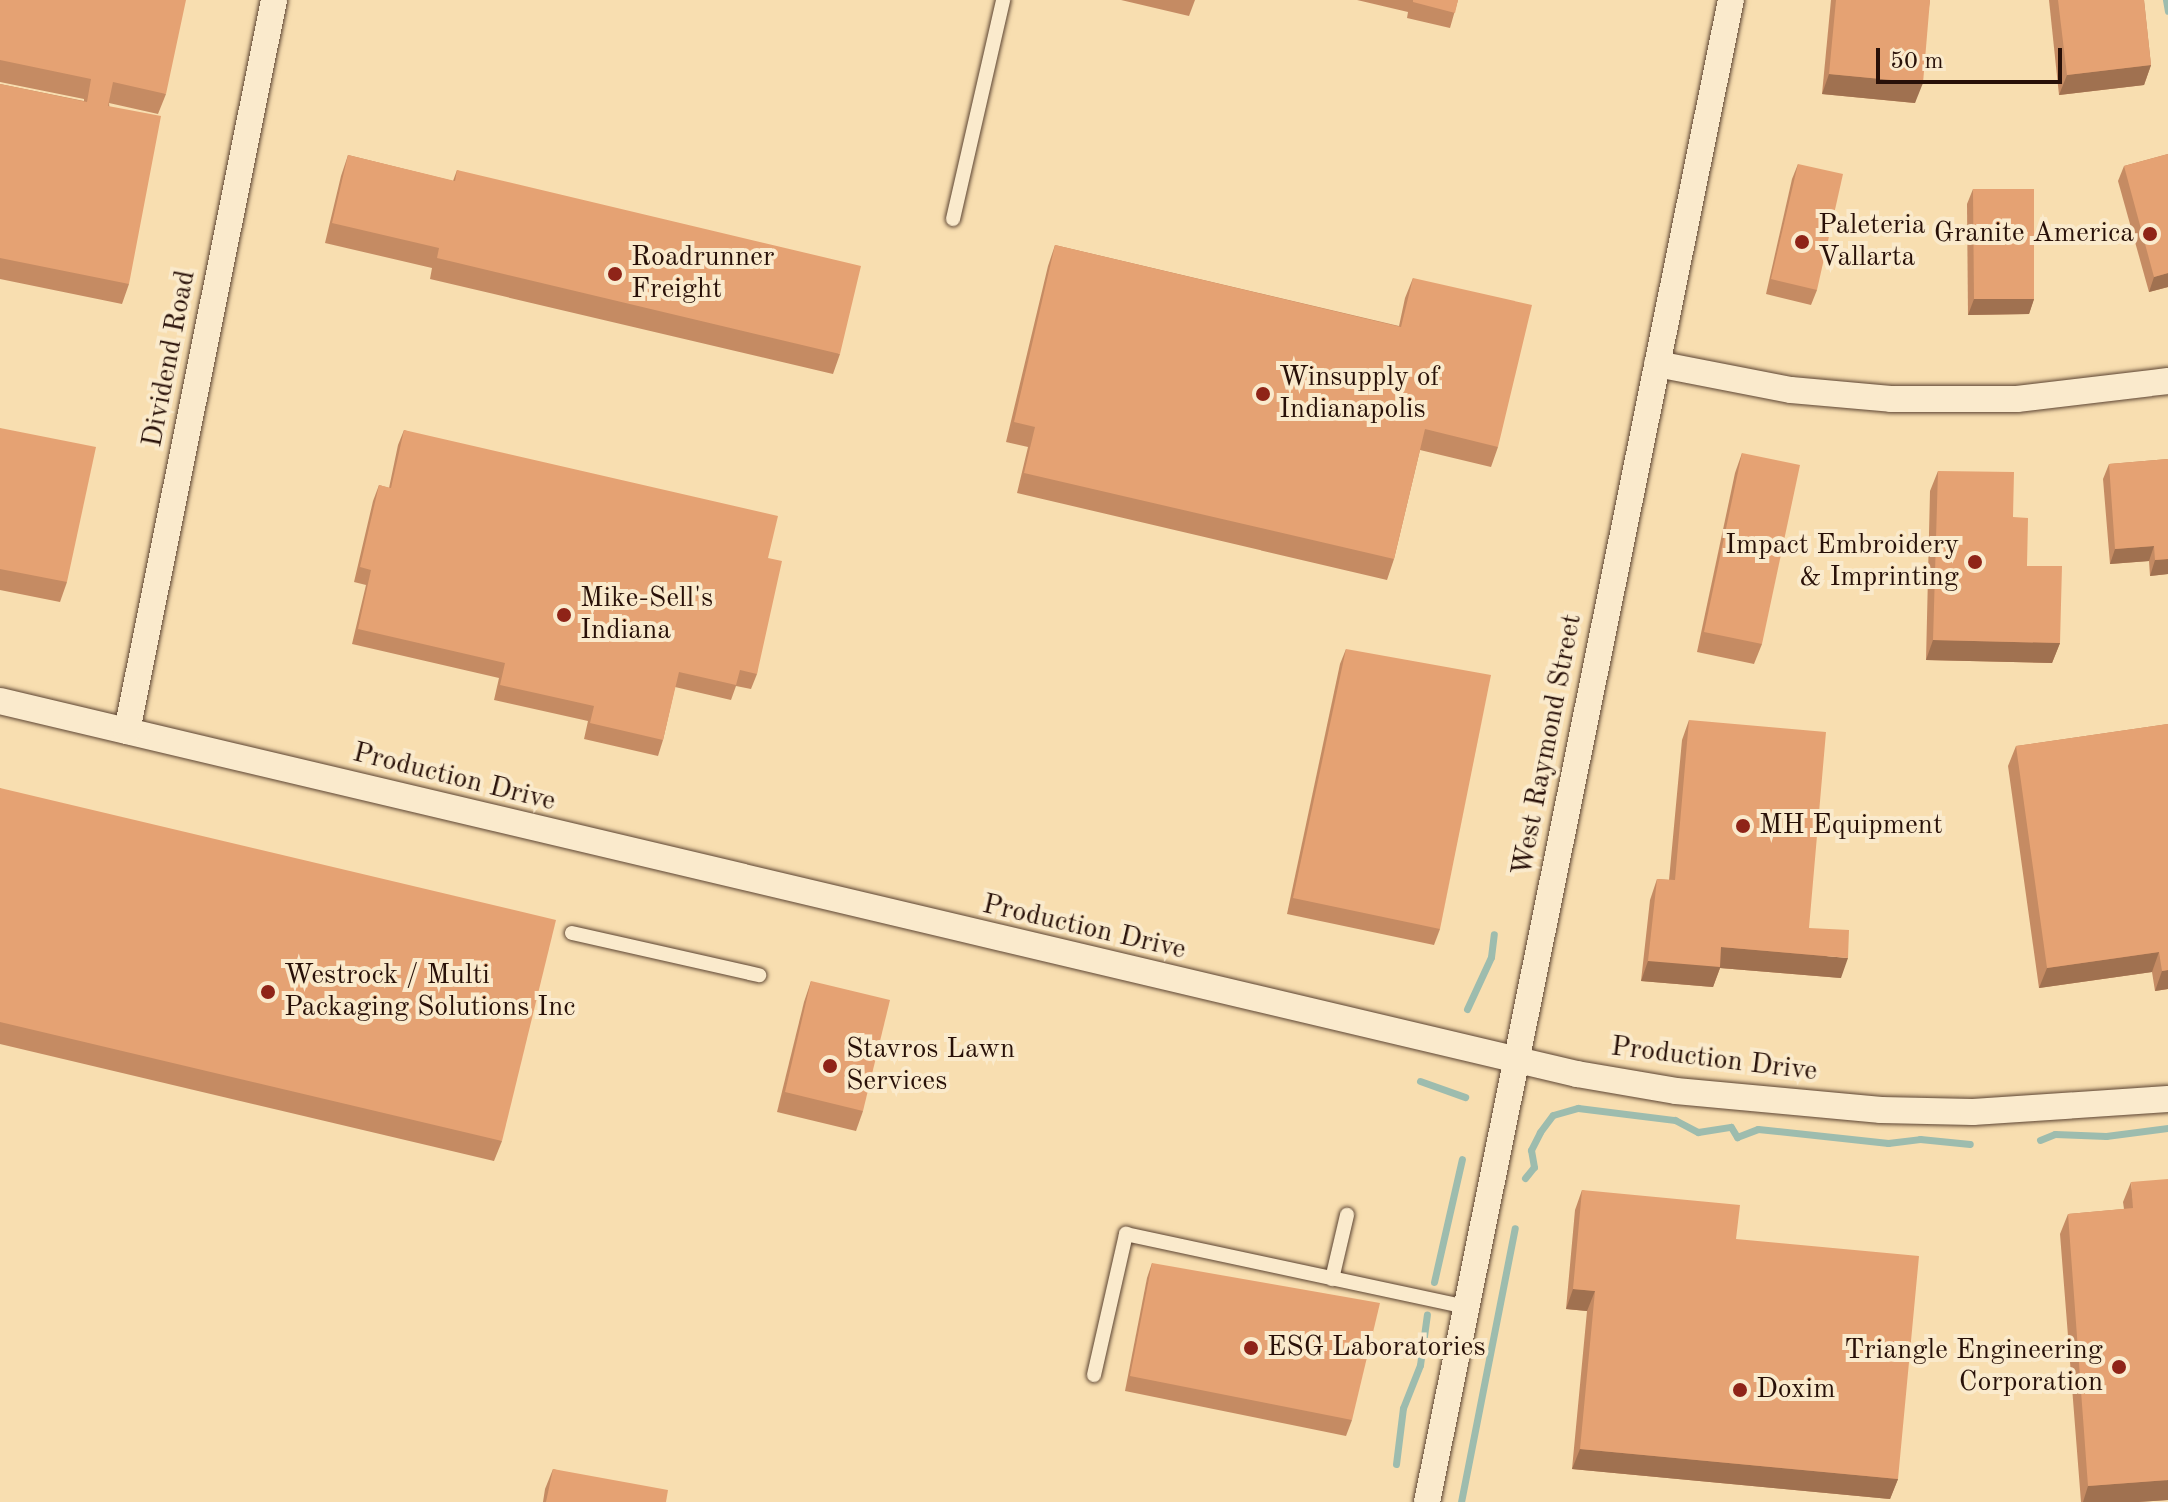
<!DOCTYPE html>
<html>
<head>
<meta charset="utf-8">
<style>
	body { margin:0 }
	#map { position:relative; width:2168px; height:1502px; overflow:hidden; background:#f8deb0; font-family:"Old Standard TT",serif }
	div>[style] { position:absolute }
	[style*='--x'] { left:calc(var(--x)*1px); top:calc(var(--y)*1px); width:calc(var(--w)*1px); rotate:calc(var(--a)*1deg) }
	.stream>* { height:7px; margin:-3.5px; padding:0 3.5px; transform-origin:3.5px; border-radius:3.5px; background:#9dbcae }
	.roads { filter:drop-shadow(0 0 2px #5c4432) drop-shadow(0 0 2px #5c4432) }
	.lane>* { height:14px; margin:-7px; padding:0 7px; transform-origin:7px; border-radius:7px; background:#faeacc }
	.street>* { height:26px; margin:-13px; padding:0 13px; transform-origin:13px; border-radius:13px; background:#faeacc }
	.wall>* { inset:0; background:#c58b63 }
	.shaded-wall>* { inset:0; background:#a07150 }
	.building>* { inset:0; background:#e5a273 }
	.dots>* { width:22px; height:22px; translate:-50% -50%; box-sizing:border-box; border:4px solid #faeacc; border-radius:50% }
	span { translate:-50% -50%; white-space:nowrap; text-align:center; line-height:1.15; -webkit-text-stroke:8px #faeacc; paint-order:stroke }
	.poi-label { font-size:28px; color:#281008 }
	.left { translate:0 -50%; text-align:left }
	.right { translate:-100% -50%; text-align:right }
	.street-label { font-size:28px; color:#281008 }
	.scale { position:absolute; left:1876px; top:48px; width:186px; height:36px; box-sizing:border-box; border:4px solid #281008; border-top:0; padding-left:10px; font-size:24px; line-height:28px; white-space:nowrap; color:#281008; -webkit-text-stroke:6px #faeacc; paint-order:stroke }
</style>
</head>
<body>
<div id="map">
	<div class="stream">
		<i style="--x:2166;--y:0;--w:11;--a:80"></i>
		<i style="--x:1467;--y:1009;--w:57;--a:-65.2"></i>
		<i style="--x:1491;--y:957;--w:23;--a:-83"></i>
		<i style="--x:1420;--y:1081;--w:48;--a:19.6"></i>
		<i style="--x:2040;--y:1140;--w:16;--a:-22"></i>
		<i style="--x:2055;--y:1134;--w:51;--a:2.2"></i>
		<i style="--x:2106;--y:1136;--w:63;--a:-7.4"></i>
		<i style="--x:1525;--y:1178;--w:14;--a:-51"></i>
		<i style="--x:1534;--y:1167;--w:17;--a:-100"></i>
		<i style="--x:1531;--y:1150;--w:20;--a:-63"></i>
		<i style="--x:1540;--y:1132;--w:21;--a:-53"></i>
		<i style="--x:1553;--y:1115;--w:26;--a:-16"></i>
		<i style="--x:1578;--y:1108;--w:98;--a:7.1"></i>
		<i style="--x:1675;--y:1120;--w:26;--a:28"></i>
		<i style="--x:1698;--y:1132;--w:33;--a:-9"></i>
		<i style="--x:1731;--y:1127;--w:12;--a:59"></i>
		<i style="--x:1737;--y:1137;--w:22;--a:-21"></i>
		<i style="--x:1758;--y:1129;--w:131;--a:6.1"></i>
		<i style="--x:1888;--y:1143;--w:32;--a:-7"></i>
		<i style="--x:1920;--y:1139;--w:50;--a:5.7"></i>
		<i style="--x:1434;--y:1282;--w:126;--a:-77.2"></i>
		<i style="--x:1396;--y:1464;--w:56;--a:-82.9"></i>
		<i style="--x:1403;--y:1408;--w:46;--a:-68.4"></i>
		<i style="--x:1420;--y:1365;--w:51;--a:-82.2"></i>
		<i style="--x:1461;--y:1502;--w:279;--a:-78.9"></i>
	</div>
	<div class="roads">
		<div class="lane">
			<i style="--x:953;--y:219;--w:225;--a:-77.1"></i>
			<i style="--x:572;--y:933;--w:192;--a:12.7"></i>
			<i style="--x:1332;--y:1279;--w:66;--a:-76.8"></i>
			<i style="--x:1094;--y:1375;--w:145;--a:-77.2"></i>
			<i style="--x:1126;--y:1234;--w:349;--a:12.1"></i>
		</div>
		<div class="street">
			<i style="--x:1657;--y:364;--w:136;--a:11"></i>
			<i style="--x:1791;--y:390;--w:100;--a:5.1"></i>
			<i style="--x:1891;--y:399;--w:126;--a:0"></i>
			<i style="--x:2017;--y:399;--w:152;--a:-6.8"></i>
			<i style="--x:0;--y:701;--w:1621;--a:13.31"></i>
			<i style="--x:1577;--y:1074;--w:100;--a:9.7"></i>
			<i style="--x:1676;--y:1091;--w:206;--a:5.3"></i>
			<i style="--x:1881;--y:1110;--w:92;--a:1.2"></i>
			<i style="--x:1973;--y:1112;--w:195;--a:-3.8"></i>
			<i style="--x:127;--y:731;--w:746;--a:-78.63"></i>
			<i style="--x:1427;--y:1502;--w:1532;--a:-78.56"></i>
		</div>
	</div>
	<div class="wall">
		<i style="clip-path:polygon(0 0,166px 94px,158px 114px,109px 103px,129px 284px,122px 304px,0 279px,0 84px,84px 101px,84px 99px,0 82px)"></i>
		<i style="clip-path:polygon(1121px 0,1195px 0,1189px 16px)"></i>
		<i style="clip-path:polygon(1357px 0,1458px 0,1450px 28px,1407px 18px,1408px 12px)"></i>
		<i style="clip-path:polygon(1831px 0,1930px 0,1915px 103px,1822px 94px)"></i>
		<i style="clip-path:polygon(2049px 0,2144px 0,2151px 65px,2144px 85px,2059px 95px)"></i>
		<i style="clip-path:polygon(2168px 154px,2168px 287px,2149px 292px,2118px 181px,2124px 166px)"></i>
		<i style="clip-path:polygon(348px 155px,453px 181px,457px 170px,840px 354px,833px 374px,430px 279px,432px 268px,325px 243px,341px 176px)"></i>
		<i style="clip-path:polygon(1798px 164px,1817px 290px,1811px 305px,1766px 294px,1792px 179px)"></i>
		<i style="clip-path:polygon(1973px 189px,2034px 299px,2029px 314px,1968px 315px,1967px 204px)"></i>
		<i style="clip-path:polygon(1055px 245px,1399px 326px,1405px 298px,1413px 278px,1498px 447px,1491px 467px,1420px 450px,1394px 559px,1387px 580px,1017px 493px,1028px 447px,1006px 442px,1048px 266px)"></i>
		<i style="clip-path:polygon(0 428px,67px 582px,60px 602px,0 590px)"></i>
		<i style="clip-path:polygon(404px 430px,768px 558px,757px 674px,751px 689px,736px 686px,731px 700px,675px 687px,663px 740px,658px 756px,584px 739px,588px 721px,494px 700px,499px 678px,352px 644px,366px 585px,354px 582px,373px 501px,379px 485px,389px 488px,398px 445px)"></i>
		<i style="clip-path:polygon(1742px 453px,1762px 644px,1754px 664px,1697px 652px,1735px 473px)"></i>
		<i style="clip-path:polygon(2168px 459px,2168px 574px,2150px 576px,2149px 561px,2110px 564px,2103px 479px,2109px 464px)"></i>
		<i style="clip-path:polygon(1938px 471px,2013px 517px,2027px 566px,2060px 643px,2052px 663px,1926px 660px,1930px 491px)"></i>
		<i style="clip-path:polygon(1346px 649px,1440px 929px,1434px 945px,1287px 914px,1340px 664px)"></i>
		<i style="clip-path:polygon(1689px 720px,1809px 928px,1841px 978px,1720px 968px,1713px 987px,1641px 981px,1650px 900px,1657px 879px,1669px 880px,1682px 740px)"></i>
		<i style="clip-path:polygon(2168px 724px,2168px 989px,2155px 991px,2152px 972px,2039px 988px,2008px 766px,2016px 746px)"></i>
		<i style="clip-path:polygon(0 788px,502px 1141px,494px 1161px,0 1044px)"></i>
		<i style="clip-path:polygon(811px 981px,863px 1111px,856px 1131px,777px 1112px,804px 1002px)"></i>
		<i style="clip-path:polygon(2131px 1182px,2168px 1500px,2138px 1502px,2081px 1502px,2060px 1234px,2068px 1214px,2124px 1209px,2123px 1202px)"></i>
		<i style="clip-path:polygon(1582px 1190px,1736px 1239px,1898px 1479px,1890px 1499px,1572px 1469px,1587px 1311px,1566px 1309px,1575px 1210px)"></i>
		<i style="clip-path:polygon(1152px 1263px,1352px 1420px,1346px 1436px,1125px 1391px,1147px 1278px)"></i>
		<i style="clip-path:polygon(553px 1469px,666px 1502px,543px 1502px,545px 1489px)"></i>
	</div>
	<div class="shaded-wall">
		<i style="clip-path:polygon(2151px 65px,2144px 85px,2059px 95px,2067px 75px)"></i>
		<i style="clip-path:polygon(1829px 74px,1923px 83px,1915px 103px,1822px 94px)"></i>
		<i style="clip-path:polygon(2168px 273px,2168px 287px,2149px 292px,2154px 277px)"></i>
		<i style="clip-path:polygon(1974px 299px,2034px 299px,2029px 314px,1968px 315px)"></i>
		<i style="clip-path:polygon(2154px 546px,2149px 561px,2110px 564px,2115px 549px)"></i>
		<i style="clip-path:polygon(2168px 559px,2168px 574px,2150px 576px,2155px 560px)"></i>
		<i style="clip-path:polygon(1933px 640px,2060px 643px,2052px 663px,1926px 660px)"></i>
		<i style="clip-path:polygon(1721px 947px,1848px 958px,1841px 978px,1720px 968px,1713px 987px,1641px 981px,1648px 961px)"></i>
		<i style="clip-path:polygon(2159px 952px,2152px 972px,2039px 988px,2047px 968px)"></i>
		<i style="clip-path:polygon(2168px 970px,2168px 989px,2155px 991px,2162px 971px)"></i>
		<i style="clip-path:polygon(1573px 1289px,1595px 1291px,1587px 1311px,1566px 1309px)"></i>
		<i style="clip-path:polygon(1580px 1449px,1898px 1479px,1890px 1499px,1572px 1469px)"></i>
		<i style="clip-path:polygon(2168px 1480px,2168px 1500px,2138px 1502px,2083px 1502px,2088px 1486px)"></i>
	</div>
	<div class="building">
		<i style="clip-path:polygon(0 0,186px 0,166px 94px,113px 82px,108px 106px,161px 116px,129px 284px,0 258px,0 84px,87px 102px,91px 79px,0 60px)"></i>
		<i style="clip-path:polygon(1413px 0,1458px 0,1455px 13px,1413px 2px)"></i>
		<i style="clip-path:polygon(1836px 0,1930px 0,1923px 83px,1829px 74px)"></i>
		<i style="clip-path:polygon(2058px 0,2144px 0,2151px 65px,2067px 75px)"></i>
		<i style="clip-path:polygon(2168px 154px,2168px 273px,2154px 277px,2124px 166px)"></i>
		<i style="clip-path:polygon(348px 155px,455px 181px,457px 170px,861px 266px,840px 354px,437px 258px,439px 248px,332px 223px)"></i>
		<i style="clip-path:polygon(1798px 164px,1843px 174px,1817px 290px,1771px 279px)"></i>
		<i style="clip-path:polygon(1973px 189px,2034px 189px,2034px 299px,1974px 299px)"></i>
		<i style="clip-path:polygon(1055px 245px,1401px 327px,1413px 278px,1532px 305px,1498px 447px,1425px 429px,1394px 559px,1024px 473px,1035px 427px,1014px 422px)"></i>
		<i style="clip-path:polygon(0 428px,96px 447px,67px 582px,0 569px)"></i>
		<i style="clip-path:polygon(404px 430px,778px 516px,768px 558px,782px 561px,757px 674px,740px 670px,736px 685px,679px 672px,663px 740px,590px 723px,594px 706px,500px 685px,505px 663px,358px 629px,371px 570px,360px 567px,379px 485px,391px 488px)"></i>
		<i style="clip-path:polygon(1742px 453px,1800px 465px,1762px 644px,1704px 632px)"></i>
		<i style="clip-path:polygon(2168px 459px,2168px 559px,2155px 560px,2154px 546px,2115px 549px,2109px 464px)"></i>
		<i style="clip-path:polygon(1938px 471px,2014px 472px,2013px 517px,2028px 518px,2027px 566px,2062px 566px,2060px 643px,1933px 640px)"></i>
		<i style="clip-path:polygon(1346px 649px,1491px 675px,1440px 929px,1293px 898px)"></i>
		<i style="clip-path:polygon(1689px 720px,1826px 732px,1809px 928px,1849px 930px,1848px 958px,1721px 947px,1720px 967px,1648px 961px,1657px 879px,1675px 880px)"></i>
		<i style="clip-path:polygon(2168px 724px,2168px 970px,2162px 971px,2159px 952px,2047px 968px,2016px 746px)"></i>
		<i style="clip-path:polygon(0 788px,556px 920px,502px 1141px,0 1022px)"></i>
		<i style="clip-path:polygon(811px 981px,890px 1000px,863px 1111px,785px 1092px)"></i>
		<i style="clip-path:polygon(2168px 1179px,2168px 1480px,2088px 1486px,2068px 1214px,2133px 1208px,2131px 1182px)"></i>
		<i style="clip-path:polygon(1582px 1190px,1740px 1205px,1736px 1239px,1919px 1256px,1898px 1479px,1580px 1449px,1595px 1291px,1573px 1289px)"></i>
		<i style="clip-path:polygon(1152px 1263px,1380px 1303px,1352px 1420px,1130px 1376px)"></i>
		<i style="clip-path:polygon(553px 1469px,668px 1490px,666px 1502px,546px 1502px)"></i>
	</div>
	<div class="dots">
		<i style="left:2150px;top:234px;background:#8f2418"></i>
		<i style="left:1802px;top:242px;background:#8f2418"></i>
		<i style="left:615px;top:274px;background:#8f2418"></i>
		<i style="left:1263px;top:394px;background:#8f2418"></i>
		<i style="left:1975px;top:562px;background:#8f2418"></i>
		<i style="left:564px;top:615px;background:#8f2418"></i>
		<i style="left:1743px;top:826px;background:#8f2418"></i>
		<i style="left:268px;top:992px;background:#8f2418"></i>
		<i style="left:830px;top:1066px;background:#8f2418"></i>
		<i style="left:1251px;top:1348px;background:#8f2418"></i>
		<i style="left:2119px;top:1367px;background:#8f2418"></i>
		<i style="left:1740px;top:1390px;background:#8f2418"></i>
	</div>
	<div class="poi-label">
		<span class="left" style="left:1818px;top:242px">Paleteria<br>Vallarta</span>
		<span class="right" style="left:2134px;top:234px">Granite America</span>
		<span class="left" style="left:631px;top:274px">Roadrunner<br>Freight</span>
		<span class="left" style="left:1279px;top:394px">Winsupply of<br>Indianapolis</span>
		<span class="right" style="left:1959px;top:562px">Impact Embroidery<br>&amp; Imprinting</span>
		<span class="left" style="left:580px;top:615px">Mike-Sell's<br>Indiana</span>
		<span class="left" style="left:1759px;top:826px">MH Equipment</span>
		<span class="left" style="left:284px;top:992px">Westrock / Multi<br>Packaging Solutions Inc</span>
		<span class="left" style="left:846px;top:1066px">Stavros Lawn<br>Services</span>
		<span class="left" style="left:1267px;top:1348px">ESG Laboratories</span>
		<span class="right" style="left:2103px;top:1367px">Triangle Engineering<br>Corporation</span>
		<span class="left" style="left:1756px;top:1390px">Doxim</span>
	</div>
	<div class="street-label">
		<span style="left:170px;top:359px;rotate:-79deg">Dividend Road</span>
		<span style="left:1548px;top:745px;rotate:-79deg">West Raymond Street</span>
		<span style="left:454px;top:778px;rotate:14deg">Production Drive</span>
		<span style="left:1084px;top:928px;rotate:13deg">Production Drive</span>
		<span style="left:1714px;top:1060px;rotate:7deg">Production Drive</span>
	</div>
	<div class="scale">50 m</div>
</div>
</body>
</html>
